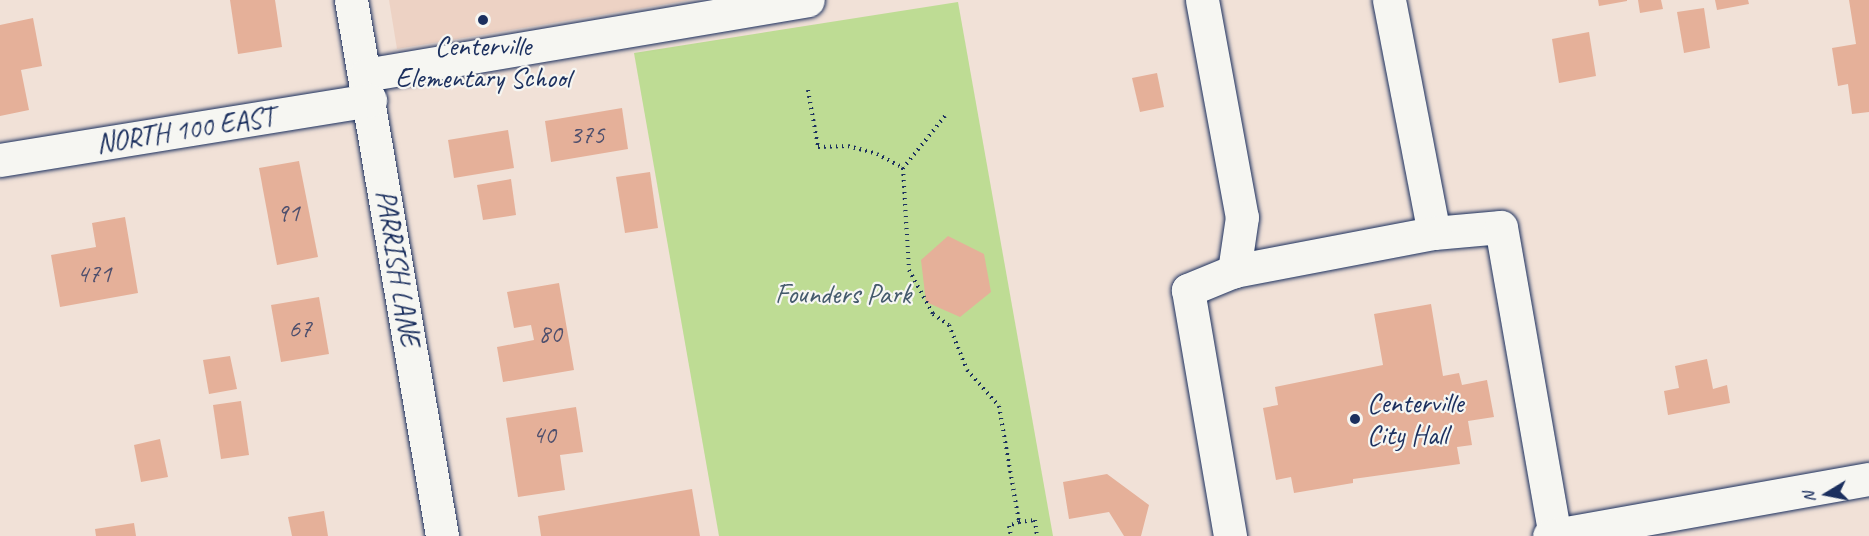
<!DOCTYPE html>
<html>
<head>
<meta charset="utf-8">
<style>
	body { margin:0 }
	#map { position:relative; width:1869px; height:536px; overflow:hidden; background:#f1e1d7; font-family:Caveat,sans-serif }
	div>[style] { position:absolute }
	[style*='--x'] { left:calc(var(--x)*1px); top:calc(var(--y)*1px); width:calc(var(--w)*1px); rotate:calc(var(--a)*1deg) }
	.built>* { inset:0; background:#edd2c4 }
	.green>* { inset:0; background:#bedc94 }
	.building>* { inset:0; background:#e5b099 }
	.path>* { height:4px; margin-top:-2px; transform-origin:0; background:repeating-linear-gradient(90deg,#1b2f5e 0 1.5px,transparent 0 6px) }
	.roads { filter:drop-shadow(0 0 2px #1b2f5e) drop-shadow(0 0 2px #1b2f5e) }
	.minor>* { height:33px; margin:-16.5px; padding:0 16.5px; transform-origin:16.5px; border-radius:16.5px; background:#f6f6f2 }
	.major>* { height:33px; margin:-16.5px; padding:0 16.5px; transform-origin:16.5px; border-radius:16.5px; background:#f6f6f2 }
	.dots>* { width:16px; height:16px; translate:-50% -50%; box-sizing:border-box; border:3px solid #f6f6f2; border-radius:50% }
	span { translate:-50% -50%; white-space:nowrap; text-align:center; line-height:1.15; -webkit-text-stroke:4.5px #f6f6f2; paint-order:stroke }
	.number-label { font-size:26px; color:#4e4f6d }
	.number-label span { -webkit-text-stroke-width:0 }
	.poi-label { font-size:28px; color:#1b2f5e }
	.left { translate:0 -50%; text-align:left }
	.street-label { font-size:28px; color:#1b2f5e }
	.park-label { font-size:28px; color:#445a6c }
	.north { position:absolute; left:1797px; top:464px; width:60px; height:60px; -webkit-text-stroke:4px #f6f6f2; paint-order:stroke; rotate:260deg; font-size:16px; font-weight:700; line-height:24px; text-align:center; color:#1b2f5e }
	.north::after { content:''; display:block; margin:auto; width:21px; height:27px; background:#1b2f5e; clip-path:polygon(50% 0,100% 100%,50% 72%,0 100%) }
</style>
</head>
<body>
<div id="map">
	<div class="built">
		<i style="clip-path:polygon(389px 0,691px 0,397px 49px)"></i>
	</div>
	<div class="green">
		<i style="clip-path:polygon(958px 2px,1053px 536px,719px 536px,634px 53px)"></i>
	</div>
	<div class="building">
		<i style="clip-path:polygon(230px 0,275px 0,282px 47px,238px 54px)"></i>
		<i style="clip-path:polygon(1598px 0,1627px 0,1627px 1px,1599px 6px)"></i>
		<i style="clip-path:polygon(1638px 0,1661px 0,1663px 9px,1640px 13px)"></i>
		<i style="clip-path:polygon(1715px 0,1748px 0,1749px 4px,1717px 10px)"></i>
		<i style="clip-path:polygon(1849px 0,1869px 0,1869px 112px,1852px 114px,1848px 84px,1838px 86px,1832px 48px,1856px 44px)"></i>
		<i style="clip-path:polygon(1704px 8px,1710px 48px,1684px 53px,1677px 12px)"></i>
		<i style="clip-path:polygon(33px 18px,42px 66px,21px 70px,29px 110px,0 116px,0 25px)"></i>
		<i style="clip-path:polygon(1589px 32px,1596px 76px,1559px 83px,1552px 39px)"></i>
		<i style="clip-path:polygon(1157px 73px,1164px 107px,1140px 112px,1132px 78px)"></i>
		<i style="clip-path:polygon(622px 108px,628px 149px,551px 162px,545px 121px)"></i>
		<i style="clip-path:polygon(508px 130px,514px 168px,454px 178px,448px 140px)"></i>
		<i style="clip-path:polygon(299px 161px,318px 257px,277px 265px,259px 168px)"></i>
		<i style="clip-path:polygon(650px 172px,658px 228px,625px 233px,616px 177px)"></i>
		<i style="clip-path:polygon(511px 179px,516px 215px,483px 220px,477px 185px)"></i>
		<i style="clip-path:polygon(125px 217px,138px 293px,60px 307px,51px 255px,96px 247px,92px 223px)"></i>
		<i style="clip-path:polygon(948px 236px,984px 254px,991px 292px,960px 317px,926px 302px,921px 260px)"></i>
		<i style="clip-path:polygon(559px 283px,574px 370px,503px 382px,497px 347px,534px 340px,531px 325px,514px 328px,507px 292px)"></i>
		<i style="clip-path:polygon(319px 297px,329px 354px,281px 362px,271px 305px)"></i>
		<i style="clip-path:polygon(1431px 304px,1443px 376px,1459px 373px,1462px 385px,1487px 380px,1494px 417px,1468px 421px,1472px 445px,1457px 447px,1460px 464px,1353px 479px,1353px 483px,1294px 493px,1291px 477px,1276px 480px,1263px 408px,1278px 405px,1275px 387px,1383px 365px,1374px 314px)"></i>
		<i style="clip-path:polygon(230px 356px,237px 389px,209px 394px,203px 360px)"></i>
		<i style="clip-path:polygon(1707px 359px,1713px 389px,1727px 385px,1730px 403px,1668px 415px,1664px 391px,1679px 388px,1675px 366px)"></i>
		<i style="clip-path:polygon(241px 401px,249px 455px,221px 459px,213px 405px)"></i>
		<i style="clip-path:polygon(576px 407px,583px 452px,560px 455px,565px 490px,518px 497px,506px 418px)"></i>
		<i style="clip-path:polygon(160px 439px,168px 477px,141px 482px,134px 445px)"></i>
		<i style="clip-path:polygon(1107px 474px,1149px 505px,1141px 536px,1124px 536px,1109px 512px,1069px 519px,1063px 482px)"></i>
		<i style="clip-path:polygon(692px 489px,700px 536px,541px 536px,538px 516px)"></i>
		<i style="clip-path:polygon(324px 511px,328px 536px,292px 536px,288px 517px)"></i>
		<i style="clip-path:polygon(134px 523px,136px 536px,96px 536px,95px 529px)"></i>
	</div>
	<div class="path">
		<i style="--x:808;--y:90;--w:58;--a:80"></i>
		<i style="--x:818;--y:147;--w:30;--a:-2"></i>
		<i style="--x:848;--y:146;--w:30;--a:15"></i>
		<i style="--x:877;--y:154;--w:30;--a:28"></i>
		<i style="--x:945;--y:116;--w:67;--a:128.9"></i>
		<i style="--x:903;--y:168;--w:102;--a:86.6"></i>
		<i style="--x:909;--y:270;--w:50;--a:61.4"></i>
		<i style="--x:933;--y:314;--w:19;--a:35"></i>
		<i style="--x:949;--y:325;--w:48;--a:68.2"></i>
		<i style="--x:967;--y:370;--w:48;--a:48.4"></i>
		<i style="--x:999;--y:406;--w:118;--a:80.2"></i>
		<i style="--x:1019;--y:522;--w:11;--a:158"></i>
		<i style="--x:1009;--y:526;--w:10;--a:79"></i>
		<i style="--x:1019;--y:522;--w:16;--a:-7"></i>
		<i style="--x:1035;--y:520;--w:16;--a:83"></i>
	</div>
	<div class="roads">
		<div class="minor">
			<i style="--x:351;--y:0;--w:544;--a:80.36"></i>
			<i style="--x:1202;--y:0;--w:221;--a:79.6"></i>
			<i style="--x:1242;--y:217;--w:55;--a:98.4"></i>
			<i style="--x:1234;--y:271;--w:50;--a:157.6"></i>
			<i style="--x:1188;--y:290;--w:250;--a:80.3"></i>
			<i style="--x:1389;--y:0;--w:237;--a:79.1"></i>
			<i style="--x:1434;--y:233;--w:67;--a:-5.1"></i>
			<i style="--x:1501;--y:227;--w:313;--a:80.1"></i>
			<i style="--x:365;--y:75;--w:449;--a:-9.6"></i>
			<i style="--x:0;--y:160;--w:375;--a:-9.2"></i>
			<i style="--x:1234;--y:271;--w:204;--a:-10.8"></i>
		</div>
		<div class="major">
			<i style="--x:1549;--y:536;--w:325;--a:-10.1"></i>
		</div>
	</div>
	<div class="dots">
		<i style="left:483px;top:20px;background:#1b2f5e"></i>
		<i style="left:1355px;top:419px;background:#1b2f5e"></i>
	</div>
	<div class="number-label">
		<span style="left:587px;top:135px">375</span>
		<span style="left:288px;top:213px">91</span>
		<span style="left:94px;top:274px">471</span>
		<span style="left:300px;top:329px">67</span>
		<span style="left:550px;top:334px">80</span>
		<span style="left:544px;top:435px">40</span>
	</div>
	<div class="poi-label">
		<span style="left:483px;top:62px">Centerville<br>Elementary School</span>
		<span class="left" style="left:1367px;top:419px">Centerville<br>City Hall</span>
	</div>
	<div class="street-label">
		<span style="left:185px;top:130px;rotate:-9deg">NORTH 100 EAST</span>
		<span style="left:398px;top:268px;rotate:81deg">PARRISH LANE</span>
	</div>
	<div class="park-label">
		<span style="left:843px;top:294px">Founders Park</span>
	</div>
	<div class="north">N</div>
</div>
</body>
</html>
